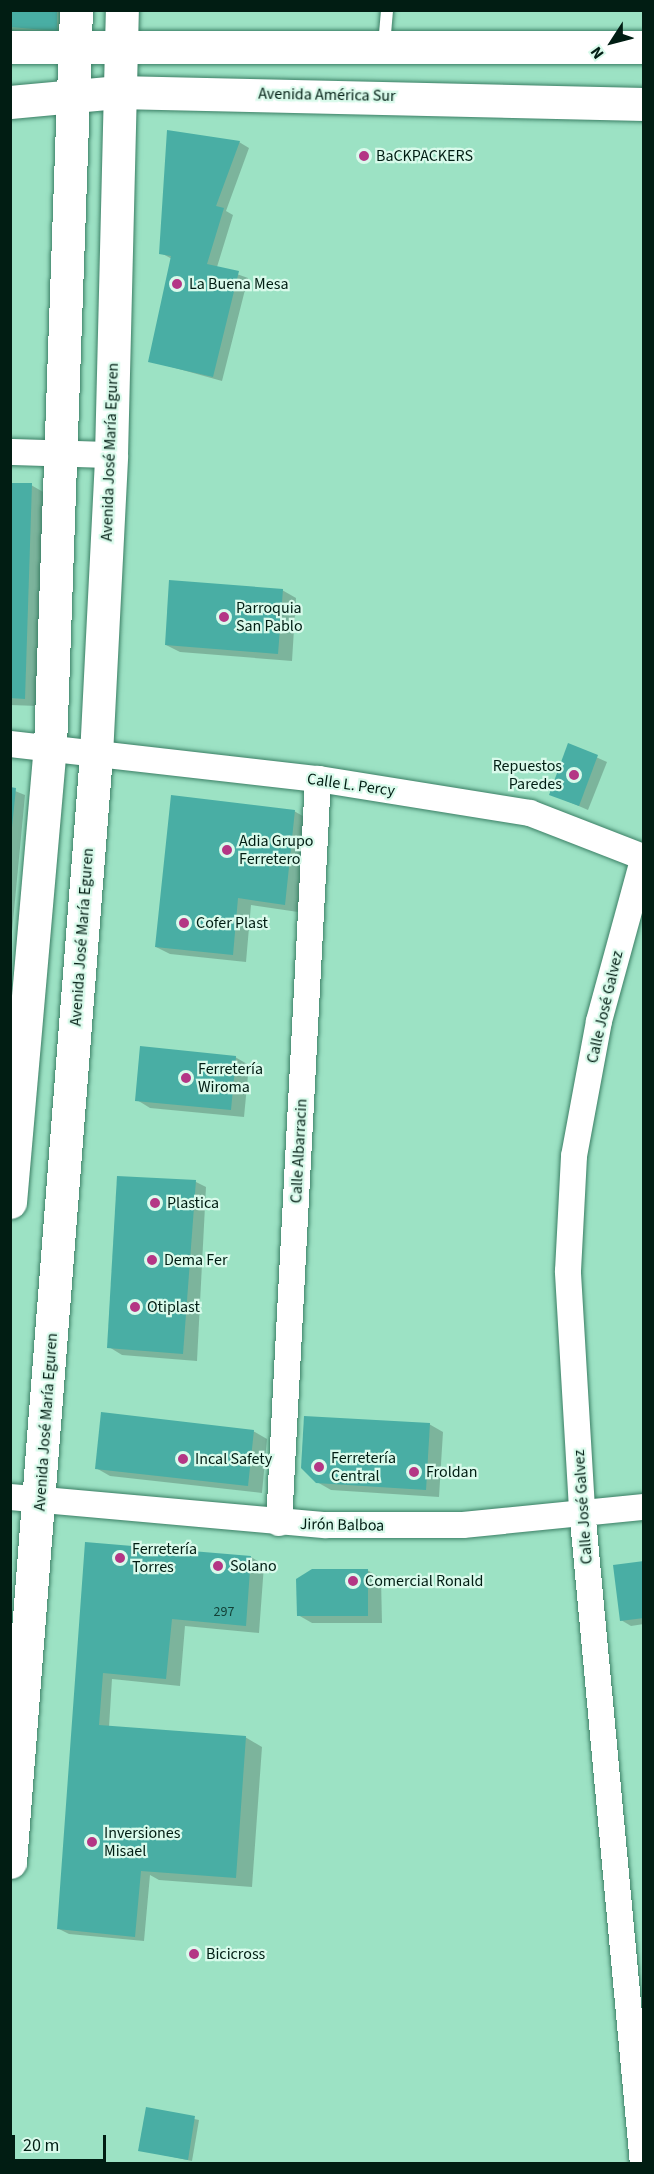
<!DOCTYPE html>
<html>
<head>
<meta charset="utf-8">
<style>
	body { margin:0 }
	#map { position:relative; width:654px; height:2174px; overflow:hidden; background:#9ce2c4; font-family:"Source Sans 3",sans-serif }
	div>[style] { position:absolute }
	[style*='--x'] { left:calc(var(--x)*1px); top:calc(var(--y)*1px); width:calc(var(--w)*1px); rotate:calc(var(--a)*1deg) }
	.shadow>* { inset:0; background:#0003 }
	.building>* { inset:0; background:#49aea4 }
	.roads { filter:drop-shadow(0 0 2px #3b7f65) drop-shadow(0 0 2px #3b7f65) }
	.lane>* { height:12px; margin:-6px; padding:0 6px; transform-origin:6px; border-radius:6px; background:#fff }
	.street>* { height:26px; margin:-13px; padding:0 13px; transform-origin:13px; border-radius:13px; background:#fff }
	.secondary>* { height:33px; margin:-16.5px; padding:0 16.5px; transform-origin:16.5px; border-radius:16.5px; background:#fff }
	.primary>* { height:33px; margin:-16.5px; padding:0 16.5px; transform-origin:16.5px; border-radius:16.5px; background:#fff }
	.dots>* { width:16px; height:16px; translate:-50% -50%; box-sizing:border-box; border:3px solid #d9faeb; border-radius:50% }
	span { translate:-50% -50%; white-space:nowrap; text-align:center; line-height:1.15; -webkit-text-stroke:4.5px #d9faeb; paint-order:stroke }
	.number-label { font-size:14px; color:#134137 }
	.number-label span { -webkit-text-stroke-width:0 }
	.street-label { font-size:16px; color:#011d13 }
	.poi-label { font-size:16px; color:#011d13 }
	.left { translate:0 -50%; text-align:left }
	.right { translate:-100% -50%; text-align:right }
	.frame { position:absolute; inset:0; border:12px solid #011d13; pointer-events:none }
	.north { position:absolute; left:582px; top:12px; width:60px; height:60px; -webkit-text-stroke:4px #d9faeb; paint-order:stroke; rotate:234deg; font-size:16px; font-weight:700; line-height:24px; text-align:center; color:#011d13 }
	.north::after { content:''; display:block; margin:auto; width:21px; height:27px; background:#011d13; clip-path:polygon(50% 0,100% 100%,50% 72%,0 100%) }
	.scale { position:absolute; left:12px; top:2135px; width:94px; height:27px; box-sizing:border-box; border:3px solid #011d13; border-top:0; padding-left:8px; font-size:18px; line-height:21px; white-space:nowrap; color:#011d13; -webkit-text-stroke:4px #d9faeb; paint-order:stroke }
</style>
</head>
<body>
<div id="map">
	<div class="shadow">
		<i style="clip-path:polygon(10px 10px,74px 10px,73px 40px,10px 36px)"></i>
		<i style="clip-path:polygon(239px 142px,249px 148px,226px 211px,233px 215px,217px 267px,248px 278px,222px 381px,150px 361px,172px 259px,161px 253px)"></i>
		<i style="clip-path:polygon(10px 484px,31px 485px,45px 493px,38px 706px,10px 705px)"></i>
		<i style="clip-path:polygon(282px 590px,296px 598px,292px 661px,180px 652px,166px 645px)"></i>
		<i style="clip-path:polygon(569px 745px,607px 762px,588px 810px,551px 794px)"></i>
		<i style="clip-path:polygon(10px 789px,25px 795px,10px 953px)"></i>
		<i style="clip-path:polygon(294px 811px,308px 819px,298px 912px,251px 905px,246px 962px,170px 954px,156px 947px)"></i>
		<i style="clip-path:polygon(235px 1057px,249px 1065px,244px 1117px,150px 1108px,137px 1100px)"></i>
		<i style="clip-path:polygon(118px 1178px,196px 1182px,206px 1187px,197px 1361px,122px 1355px,109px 1347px)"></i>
		<i style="clip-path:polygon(429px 1424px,443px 1432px,439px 1497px,331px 1490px,317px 1482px)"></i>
		<i style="clip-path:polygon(253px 1431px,267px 1439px,262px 1493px,110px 1476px,96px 1468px)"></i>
		<i style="clip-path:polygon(251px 1557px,264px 1565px,259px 1633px,185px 1626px,180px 1686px,112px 1679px,109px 1727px,245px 1737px,262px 1747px,252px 1887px,159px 1880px,150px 1875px,144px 1941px,69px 1934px,59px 1929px,78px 1670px)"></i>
		<i style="clip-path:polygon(644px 1563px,644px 1624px,631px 1626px,621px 1620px)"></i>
		<i style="clip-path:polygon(367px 1570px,381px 1578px,382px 1623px,312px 1623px,298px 1615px)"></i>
		<i style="clip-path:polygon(147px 2109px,199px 2120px,192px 2161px,140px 2150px)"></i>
	</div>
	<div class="building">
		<i style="clip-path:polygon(10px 10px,57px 10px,57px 31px,10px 27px)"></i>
		<i style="clip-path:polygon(167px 130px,240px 141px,216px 206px,224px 208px,207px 264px,239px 271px,213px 377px,148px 362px,171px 256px,159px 254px)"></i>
		<i style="clip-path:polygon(10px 483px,32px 483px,25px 699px,10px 698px)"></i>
		<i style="clip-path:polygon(169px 580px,283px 589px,278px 654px,165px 645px)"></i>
		<i style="clip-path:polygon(568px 743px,598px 755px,579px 806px,549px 795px)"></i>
		<i style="clip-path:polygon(10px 787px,16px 788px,12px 827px,10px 827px)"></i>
		<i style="clip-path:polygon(171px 795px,295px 810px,285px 905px,238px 898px,233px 955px,155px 947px)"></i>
		<i style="clip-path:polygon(140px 1046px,236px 1056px,231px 1110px,135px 1101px)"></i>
		<i style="clip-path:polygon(117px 1176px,196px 1180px,183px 1354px,107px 1348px)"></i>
		<i style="clip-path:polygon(101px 1412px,254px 1430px,248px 1486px,95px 1469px)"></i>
		<i style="clip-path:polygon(304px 1416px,430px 1423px,426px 1490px,316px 1483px,301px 1468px)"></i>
		<i style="clip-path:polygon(85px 1542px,251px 1556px,246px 1626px,172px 1619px,166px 1679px,103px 1673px,99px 1725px,246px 1736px,236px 1878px,141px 1871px,135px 1937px,57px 1929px)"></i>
		<i style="clip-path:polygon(644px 1561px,644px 1618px,620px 1621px,613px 1565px)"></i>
		<i style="clip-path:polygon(312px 1569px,368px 1569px,368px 1616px,297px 1616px,296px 1579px)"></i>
		<i style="clip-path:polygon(146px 2107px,195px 2116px,188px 2160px,138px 2151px)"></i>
	</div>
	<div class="roads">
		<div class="lane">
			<i style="--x:384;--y:45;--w:35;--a:-85"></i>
		</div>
		<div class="street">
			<i style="--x:10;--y:452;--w:101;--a:1.7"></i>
			<i style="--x:10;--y:744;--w:310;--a:6.5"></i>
			<i style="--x:318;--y:779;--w:215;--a:9.1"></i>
			<i style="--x:530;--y:813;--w:121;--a:21.3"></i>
			<i style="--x:10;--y:1497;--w:317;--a:5.1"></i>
			<i style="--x:326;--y:1525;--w:137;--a:0"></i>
			<i style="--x:463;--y:1525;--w:182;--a:-5.7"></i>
			<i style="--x:279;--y:1523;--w:745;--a:-87"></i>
			<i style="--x:643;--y:2164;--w:658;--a:-95.32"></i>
			<i style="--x:582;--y:1509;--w:238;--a:-93.4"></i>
			<i style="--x:568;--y:1271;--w:115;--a:-87"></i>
			<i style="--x:574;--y:1156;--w:137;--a:-79.5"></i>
			<i style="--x:599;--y:1021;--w:171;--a:-74.7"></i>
		</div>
		<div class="secondary">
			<i style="--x:10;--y:1202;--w:457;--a:-85"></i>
			<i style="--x:50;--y:747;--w:737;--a:-87.98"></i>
			<i style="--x:10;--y:1862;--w:1110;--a:-85.56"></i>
			<i style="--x:96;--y:755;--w:300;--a:-87.1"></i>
			<i style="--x:111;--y:455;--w:445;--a:-88.6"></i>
		</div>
		<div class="primary">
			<i style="--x:10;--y:47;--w:634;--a:0"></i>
			<i style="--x:10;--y:102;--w:107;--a:-5.3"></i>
			<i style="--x:117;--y:92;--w:527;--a:1.3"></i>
		</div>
	</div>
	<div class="dots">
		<i style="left:364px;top:156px;background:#b43685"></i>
		<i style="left:177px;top:284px;background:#b43685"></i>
		<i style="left:224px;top:617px;background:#b43685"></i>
		<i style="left:574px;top:775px;background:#b43685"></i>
		<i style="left:227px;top:850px;background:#b43685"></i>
		<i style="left:184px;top:923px;background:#b43685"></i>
		<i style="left:186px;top:1078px;background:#b43685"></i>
		<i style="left:155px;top:1203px;background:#b43685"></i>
		<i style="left:152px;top:1260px;background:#b43685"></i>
		<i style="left:135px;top:1307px;background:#b43685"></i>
		<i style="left:183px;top:1459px;background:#b43685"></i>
		<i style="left:319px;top:1467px;background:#b43685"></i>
		<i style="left:414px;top:1472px;background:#b43685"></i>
		<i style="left:120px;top:1558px;background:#b43685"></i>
		<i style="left:218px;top:1566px;background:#b43685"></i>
		<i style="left:353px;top:1581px;background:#b43685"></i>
		<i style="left:92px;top:1842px;background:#b43685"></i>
		<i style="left:194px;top:1954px;background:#b43685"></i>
	</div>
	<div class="number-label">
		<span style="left:224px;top:1612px">297</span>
	</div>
	<div class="street-label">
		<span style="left:327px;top:95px;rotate:1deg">Avenida América Sur</span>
		<span style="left:110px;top:452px;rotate:-88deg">Avenida José María Eguren</span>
		<span style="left:351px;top:785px;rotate:8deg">Calle L. Percy</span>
		<span style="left:82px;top:937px;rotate:-86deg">Avenida José María Eguren</span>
		<span style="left:605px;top:1007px;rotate:-77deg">Calle José Galvez</span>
		<span style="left:299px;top:1151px;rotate:-87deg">Calle Albarracin</span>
		<span style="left:46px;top:1422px;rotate:-86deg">Avenida José María Eguren</span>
		<span style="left:583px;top:1507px;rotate:-94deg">Calle José Galvez</span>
		<span style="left:342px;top:1525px;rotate:1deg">Jirón Balboa</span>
	</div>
	<div class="poi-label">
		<span class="left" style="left:376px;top:156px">BaCKPACKERS</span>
		<span class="left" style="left:189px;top:284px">La Buena Mesa</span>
		<span class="left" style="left:236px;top:617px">Parroquia<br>San Pablo</span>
		<span class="right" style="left:562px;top:775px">Repuestos<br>Paredes</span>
		<span class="left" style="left:239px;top:850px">Adia Grupo<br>Ferretero</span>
		<span class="left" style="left:196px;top:923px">Cofer Plast</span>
		<span class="left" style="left:198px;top:1078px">Ferretería<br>Wiroma</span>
		<span class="left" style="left:167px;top:1203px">Plastica</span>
		<span class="left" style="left:164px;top:1260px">Dema Fer</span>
		<span class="left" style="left:147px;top:1307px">Otiplast</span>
		<span class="left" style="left:331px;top:1467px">Ferretería<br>Central</span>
		<span class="left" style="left:195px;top:1459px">Incal Safety</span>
		<span class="left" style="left:426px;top:1472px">Froldan</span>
		<span class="left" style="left:132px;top:1558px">Ferretería<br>Torres</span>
		<span class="left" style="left:230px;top:1566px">Solano</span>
		<span class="left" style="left:365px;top:1581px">Comercial Ronald</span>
		<span class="left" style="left:104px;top:1842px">Inversiones<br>Misael</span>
		<span class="left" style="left:206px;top:1954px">Bicicross</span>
	</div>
	<div class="frame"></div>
	<div class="north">N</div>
	<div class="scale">20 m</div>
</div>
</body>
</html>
